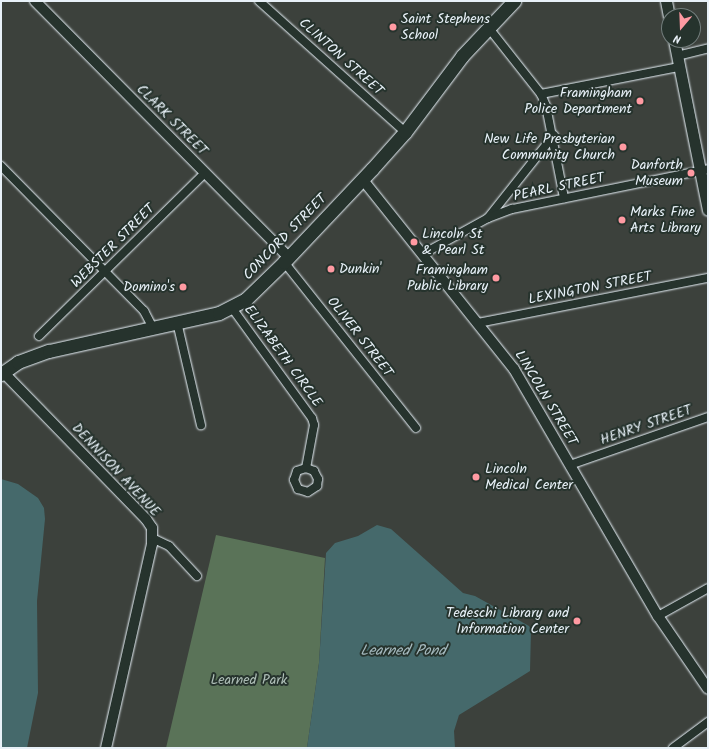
<!DOCTYPE html>
<html>
<head>
<meta charset="utf-8">
<style>
	body { margin:0 }
	#map { position:relative; width:709px; height:749px; overflow:hidden; background:#3c413c; font-family:Kalam,sans-serif }
	div>[style] { position:absolute }
	[style*='--x'] { left:calc(var(--x)*1px); top:calc(var(--y)*1px); width:calc(var(--w)*1px); rotate:calc(var(--a)*1deg) }
	.green>* { inset:0; background:#5a7358 }
	.water>* { inset:0; background:#45696b }
	.roads { filter:drop-shadow(0 0 1px #e8f1f8) drop-shadow(0 0 1px #e8f1f8) }
	.minor>* { height:8px; margin:-4px; padding:0 4px; transform-origin:4px; border-radius:4px; background:#26332d }
	.tertiary>* { height:10px; margin:-5px; padding:0 5px; transform-origin:5px; border-radius:5px; background:#26332d }
	.secondary>* { height:11px; margin:-5.5px; padding:0 5.5px; transform-origin:5.5px; border-radius:5.5px; background:#26332d }
	.primary>* { height:13px; margin:-6.5px; padding:0 6.5px; transform-origin:6.5px; border-radius:6.5px; background:#26332d }
	.dots>* { width:11px; height:11px; translate:-50% -50%; box-sizing:border-box; border:2px solid #26332d; border-radius:50% }
	span { translate:-50% -50%; white-space:nowrap; text-align:center; line-height:1.15; -webkit-text-stroke:4px #26332d; paint-order:stroke }
	.poi-label { font-size:14px; color:#e8f1f8 }
	.left { translate:0 -50%; text-align:left }
	.right { translate:-100% -50%; text-align:right }
	.street-label { font-size:14px; color:#e8f1f8 }
	.park-label { font-size:14px; color:#afbfb8 }
	.water-label { font-size:15px; color:#a7bbc0; font-style:italic }
	.frame { position:absolute; inset:0; border:2px solid #e8f1f8; pointer-events:none }
	.north { position:absolute; left:661px; top:8px; width:40px; height:40px; box-sizing:border-box; background:#26332d; border:1px solid #747f7e; border-radius:50%; rotate:199deg; font-size:11px; font-weight:700; line-height:16px; text-align:center; color:#e8f1f8 }
	.north::after { content:''; display:block; margin:auto; width:14px; height:18px; background:#ff9aa2; clip-path:polygon(50% 0,100% 100%,50% 72%,0 100%) }
</style>
</head>
<body>
<div id="map">
	<div class="green">
		<i style="clip-path:polygon(216px 535px,325px 558px,319px 663px,307px 748px,166px 748px)"></i>
	</div>
	<div class="water">
		<i style="clip-path:polygon(1px 479px,18px 484px,38px 498px,44px 508px,45px 519px,37px 601px,38px 693px,27px 748px,1px 748px)"></i>
		<i style="clip-path:polygon(377px 525px,391px 529px,463px 593px,475px 596px,529px 626px,531px 630px,530px 671px,459px 715px,454px 731px,455px 748px,307px 748px,319px 663px,326px 553px,335px 543px,358px 536px)"></i>
	</div>
	<div class="roads">
		<div class="minor">
			<i style="--x:259;--y:1;--w:196;--a:41.9"></i>
			<i style="--x:488;--y:27;--w:85;--a:51.7"></i>
			<i style="--x:541;--y:94;--w:13;--a:67"></i>
			<i style="--x:546;--y:106;--w:94;--a:78.9"></i>
			<i style="--x:677;--y:56;--w:32;--a:-14"></i>
			<i style="--x:541;--y:94;--w:141;--a:-11.1"></i>
			<i style="--x:1;--y:166;--w:204;--a:45.4"></i>
			<i style="--x:144;--y:311;--w:19;--a:62"></i>
			<i style="--x:488;--y:218;--w:106;--a:-51.5"></i>
			<i style="--x:423;--y:254;--w:74;--a:-29"></i>
			<i style="--x:488;--y:218;--w:26;--a:-21"></i>
			<i style="--x:512;--y:209;--w:200;--a:-11.5"></i>
			<i style="--x:284;--y:262;--w:212;--a:51.5"></i>
			<i style="--x:232;--y:308;--w:136;--a:54"></i>
			<i style="--x:312;--y:418;--w:7;--a:74"></i>
			<i style="--x:314;--y:425;--w:44;--a:100.5"></i>
			<i style="--x:306;--y:468;--w:9;--a:162"></i>
			<i style="--x:297;--y:471;--w:9;--a:108"></i>
			<i style="--x:294;--y:480;--w:10;--a:66"></i>
			<i style="--x:298;--y:489;--w:10;--a:17"></i>
			<i style="--x:308;--y:492;--w:11;--a:-34"></i>
			<i style="--x:317;--y:486;--w:7;--a:-82"></i>
			<i style="--x:318;--y:479;--w:9;--a:-117"></i>
			<i style="--x:314;--y:471;--w:9;--a:-159"></i>
			<i style="--x:177;--y:322;--w:106;--a:76.9"></i>
			<i style="--x:478;--y:323;--w:234;--a:-11.1"></i>
			<i style="--x:39;--y:336;--w:233;--a:-44.5"></i>
			<i style="--x:570;--y:465;--w:146;--a:-19.2"></i>
			<i style="--x:152;--y:538;--w:19;--a:25"></i>
			<i style="--x:169;--y:546;--w:41;--a:47"></i>
			<i style="--x:658;--y:616;--w:57;--a:-29.2"></i>
			<i style="--x:673;--y:748;--w:44;--a:-36.6"></i>
		</div>
		<div class="tertiary">
			<i style="--x:35;--y:1;--w:361;--a:45.3"></i>
			<i style="--x:363;--y:180;--w:242;--a:51.4"></i>
			<i style="--x:514;--y:369;--w:286;--a:59.8"></i>
			<i style="--x:658;--y:616;--w:88;--a:55.6"></i>
			<i style="--x:3;--y:372;--w:205;--a:45.8"></i>
			<i style="--x:146;--y:519;--w:11;--a:56"></i>
			<i style="--x:152;--y:528;--w:16;--a:90"></i>
			<i style="--x:152;--y:544;--w:209;--a:102.7"></i>
		</div>
		<div class="secondary">
			<i style="--x:666;--y:1;--w:15;--a:79"></i>
			<i style="--x:674;--y:40;--w:173;--a:78.7"></i>
		</div>
		<div class="primary">
			<i style="--x:1;--y:374;--w:21;--a:-35"></i>
			<i style="--x:18;--y:362;--w:33;--a:-20"></i>
			<i style="--x:49;--y:351;--w:174;--a:-12.6"></i>
			<i style="--x:219;--y:313;--w:30;--a:-27"></i>
			<i style="--x:246;--y:299;--w:53;--a:-44.2"></i>
			<i style="--x:284;--y:262;--w:128;--a:-46.6"></i>
			<i style="--x:372;--y:169;--w:50;--a:-48.3"></i>
			<i style="--x:405;--y:132;--w:95;--a:-53.1"></i>
			<i style="--x:462;--y:56;--w:76;--a:-46.6"></i>
		</div>
	</div>
	<div class="dots">
		<i style="left:393px;top:27px;background:#ff9aa2"></i>
		<i style="left:640px;top:101px;background:#ff9aa2"></i>
		<i style="left:623px;top:147px;background:#ff9aa2"></i>
		<i style="left:691px;top:173px;background:#ff9aa2"></i>
		<i style="left:622px;top:220px;background:#ff9aa2"></i>
		<i style="left:414px;top:242px;background:#ff9aa2"></i>
		<i style="left:331px;top:269px;background:#ff9aa2"></i>
		<i style="left:496px;top:278px;background:#ff9aa2"></i>
		<i style="left:183px;top:287px;background:#ff9aa2"></i>
		<i style="left:476px;top:477px;background:#ff9aa2"></i>
		<i style="left:577px;top:621px;background:#ff9aa2"></i>
	</div>
	<div class="poi-label">
		<span class="left" style="left:401px;top:27px">Saint Stephens<br>School</span>
		<span class="right" style="left:632px;top:101px">Framingham<br>Police Department</span>
		<span class="right" style="left:615px;top:147px">New Life Presbyterian<br>Community Church</span>
		<span class="right" style="left:683px;top:173px">Danforth<br>Museum</span>
		<span class="left" style="left:630px;top:220px">Marks Fine<br>Arts Library</span>
		<span class="left" style="left:422px;top:242px">Lincoln St<br>&amp; Pearl St</span>
		<span class="left" style="left:339px;top:269px">Dunkin'</span>
		<span class="right" style="left:488px;top:278px">Framingham<br>Public Library</span>
		<span class="right" style="left:175px;top:287px">Domino's</span>
		<span class="left" style="left:485px;top:477px">Lincoln<br>Medical Center</span>
		<span class="right" style="left:569px;top:621px">Tedeschi Library and<br>Information Center</span>
	</div>
	<div class="street-label">
		<span style="left:341px;top:57px;rotate:42deg">CLINTON STREET</span>
		<span style="left:172px;top:120px;rotate:45deg">CLARK STREET</span>
		<span style="left:559px;top:187px;rotate:-12deg">PEARL STREET</span>
		<span style="left:285px;top:237px;rotate:-46deg">CONCORD STREET</span>
		<span style="left:113px;top:246px;rotate:-45deg">WEBSTER STREET</span>
		<span style="left:590px;top:288px;rotate:-11deg">LEXINGTON STREET</span>
		<span style="left:360px;top:337px;rotate:52deg">OLIVER STREET</span>
		<span style="left:283px;top:356px;rotate:54deg">ELIZABETH CIRCLE</span>
		<span style="left:546px;top:398px;rotate:59deg">LINCOLN STREET</span>
		<span style="left:646px;top:425px;rotate:-19deg">HENRY STREET</span>
		<span style="left:116px;top:470px;rotate:47deg">DENNISON AVENUE</span>
	</div>
	<div class="park-label">
		<span style="left:249px;top:680px">Learned Park</span>
	</div>
	<div class="water-label">
		<span style="left:403px;top:652px">Learned Pond</span>
	</div>
	<div class="frame"></div>
	<div class="north">N</div>
</div>
</body>
</html>
